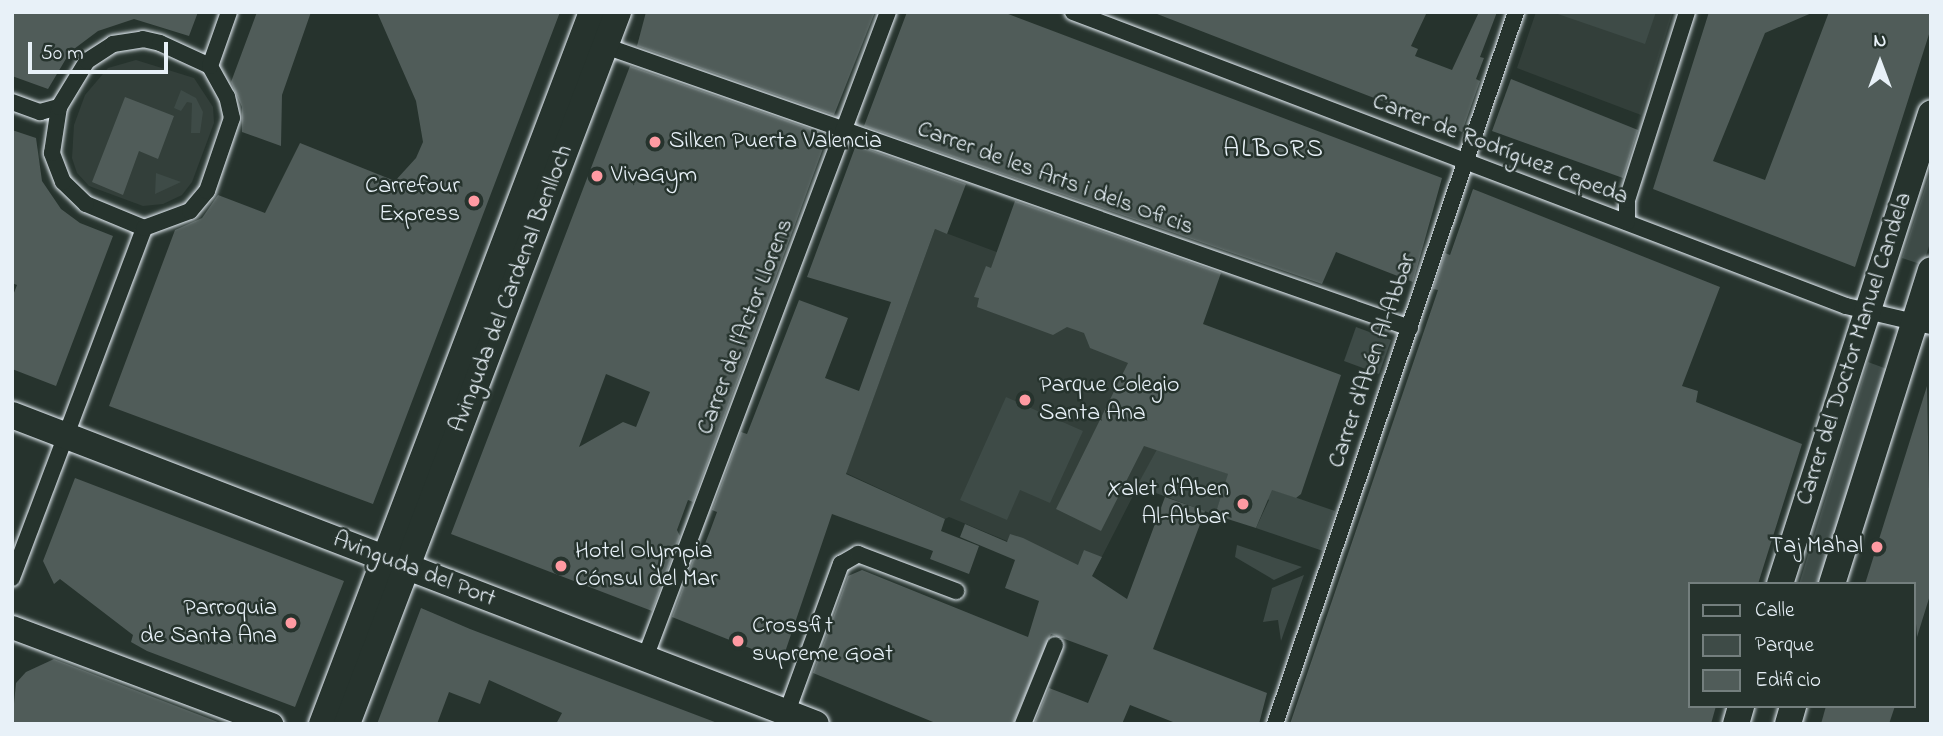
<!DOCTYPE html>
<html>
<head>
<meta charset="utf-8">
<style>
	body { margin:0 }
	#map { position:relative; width:1943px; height:736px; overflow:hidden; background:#26332d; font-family:"Indie Flower",sans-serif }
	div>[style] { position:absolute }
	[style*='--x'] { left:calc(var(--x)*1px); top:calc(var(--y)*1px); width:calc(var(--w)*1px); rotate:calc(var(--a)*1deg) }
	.built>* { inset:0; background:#333f3a }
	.green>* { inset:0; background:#3e4b47 }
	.building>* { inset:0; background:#505c59 }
	.roads { filter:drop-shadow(0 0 2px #e8f1f8) drop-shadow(0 0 2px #e8f1f8) }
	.street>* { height:16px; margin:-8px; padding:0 8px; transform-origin:8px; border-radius:8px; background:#26332d }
	.secondary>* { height:23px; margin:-11.5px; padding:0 11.5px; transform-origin:11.5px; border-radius:11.5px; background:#26332d }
	.primary>* { height:26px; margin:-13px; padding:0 13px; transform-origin:13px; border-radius:13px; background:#26332d }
	.dots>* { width:19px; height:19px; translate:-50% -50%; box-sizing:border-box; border:4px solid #26332d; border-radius:50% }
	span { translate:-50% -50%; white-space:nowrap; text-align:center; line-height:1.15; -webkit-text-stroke:5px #26332d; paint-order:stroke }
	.poi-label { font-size:24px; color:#e8f1f8 }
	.left { translate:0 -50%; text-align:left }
	.right { translate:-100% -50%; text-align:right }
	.street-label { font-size:24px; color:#e8f1f8 }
	.neighbourhood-label { font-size:26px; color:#e8f1f8; letter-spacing:2px }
	.frame { position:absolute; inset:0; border:14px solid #e8f1f8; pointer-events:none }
	.legend { position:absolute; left:1688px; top:582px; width:228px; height:126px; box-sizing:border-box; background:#26332d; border:2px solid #747f7e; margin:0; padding:9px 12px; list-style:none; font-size:21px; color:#e8f1f8 }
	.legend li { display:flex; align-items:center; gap:14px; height:35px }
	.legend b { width:35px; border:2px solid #747f7e }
	.north { position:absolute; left:1845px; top:28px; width:70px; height:70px; -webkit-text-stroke:5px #26332d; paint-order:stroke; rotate:0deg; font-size:19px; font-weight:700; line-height:28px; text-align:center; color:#e8f1f8 }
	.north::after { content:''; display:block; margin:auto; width:24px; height:32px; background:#e8f1f8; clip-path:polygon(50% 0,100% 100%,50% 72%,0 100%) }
	.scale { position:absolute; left:28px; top:42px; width:140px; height:32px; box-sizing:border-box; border:4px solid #e8f1f8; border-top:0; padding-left:9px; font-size:21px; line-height:24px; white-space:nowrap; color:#e8f1f8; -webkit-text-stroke:5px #26332d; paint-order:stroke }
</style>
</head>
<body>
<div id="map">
	<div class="built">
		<i style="clip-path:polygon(1536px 12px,1673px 12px,1641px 115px,1517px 68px)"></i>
		<i style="clip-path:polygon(136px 60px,194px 78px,213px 107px,214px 123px,192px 182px,182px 195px,163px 204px,143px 206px,89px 186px,77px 173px,72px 158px,74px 125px,85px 95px,108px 68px)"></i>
		<i style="clip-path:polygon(935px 229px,1187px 323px,1157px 449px,1092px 576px,949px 517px,945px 519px,846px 473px)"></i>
	</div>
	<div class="green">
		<i style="clip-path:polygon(1552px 12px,1656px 12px,1645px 44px)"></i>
		<i style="clip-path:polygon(181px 90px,196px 98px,203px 112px,200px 133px,191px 133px,192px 103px,187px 102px,181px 111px,174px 108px)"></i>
		<i style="clip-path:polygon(1931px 170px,1931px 240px,1923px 265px,1902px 258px)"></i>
		<i style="clip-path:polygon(156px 173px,181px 182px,155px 194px)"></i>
		<i style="clip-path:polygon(1356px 327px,1391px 340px,1379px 374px,1344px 361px)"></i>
		<i style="clip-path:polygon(1868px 362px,1887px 369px,1822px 584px,1799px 584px)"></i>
		<i style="clip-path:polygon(1006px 397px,1083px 431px,1050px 503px,1020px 490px,1007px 520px,960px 500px)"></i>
		<i style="clip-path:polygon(1157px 449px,1229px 474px,1215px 515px,1137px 486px)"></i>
		<i style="clip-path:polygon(1268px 488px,1335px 511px,1323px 551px,1256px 528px,1269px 500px,1265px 498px)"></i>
		<i style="clip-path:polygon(1237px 545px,1302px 567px,1274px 580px,1235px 557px)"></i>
		<i style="clip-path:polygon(1304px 575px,1281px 641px,1278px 620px,1263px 622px,1272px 588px)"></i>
	</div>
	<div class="building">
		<i style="clip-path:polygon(12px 12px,198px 12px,189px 36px,134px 19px,98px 31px,70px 52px,48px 89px,12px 76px)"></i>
		<i style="clip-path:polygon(257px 12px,311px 12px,282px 95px,281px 146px,242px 132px,242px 107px,231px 82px)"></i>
		<i style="clip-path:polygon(377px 12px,560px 12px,373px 504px,109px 406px,175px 230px,202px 218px,218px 195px,265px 213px,300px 143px,395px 181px,416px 158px,423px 142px,416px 101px)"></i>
		<i style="clip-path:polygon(646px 12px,875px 12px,834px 115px,637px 46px)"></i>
		<i style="clip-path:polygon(907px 12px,1003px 12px,1442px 178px,1413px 282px,1336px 252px,1322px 284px,864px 126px)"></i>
		<i style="clip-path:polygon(1152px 12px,1427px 12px,1411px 46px,1418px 49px,1415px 56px,1452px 70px,1479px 12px,1497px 12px,1480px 57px,1484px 58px,1476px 79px,1480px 81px,1462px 132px)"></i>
		<i style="clip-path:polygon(1709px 12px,1814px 12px,1765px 33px,1713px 161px,1765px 180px,1829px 12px,1931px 12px,1931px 28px,1855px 267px,1653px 189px)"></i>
		<i style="clip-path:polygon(evenodd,630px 66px,828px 135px,693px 502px,688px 500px,677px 530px,680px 536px,652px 611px,451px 534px,630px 66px,606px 374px,650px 392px,636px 427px,623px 422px,579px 447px,606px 374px)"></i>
		<i style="clip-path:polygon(1511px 79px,1638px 130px,1623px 178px,1492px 131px)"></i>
		<i style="clip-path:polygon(125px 97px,174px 116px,158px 159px,139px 151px,123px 195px,92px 182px)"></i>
		<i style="clip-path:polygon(12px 130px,36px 138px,42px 181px,61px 209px,80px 223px,113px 236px,56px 386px,12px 369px,12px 298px,17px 285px,12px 283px)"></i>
		<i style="clip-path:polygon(856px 145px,966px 184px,947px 234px,935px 229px,846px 474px,945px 519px,941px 531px,979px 546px,969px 574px,930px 559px,933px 551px,832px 514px,782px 661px,672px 617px,699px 544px,704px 546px,710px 531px,717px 512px,712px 510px,741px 432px,747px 434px,799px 300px,848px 318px,825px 378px,859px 391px,891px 302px,807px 277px)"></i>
		<i style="clip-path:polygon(1473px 189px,1720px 287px,1682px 386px,1698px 391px,1696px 402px,1802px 444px,1758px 584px,1689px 584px,1689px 706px,1716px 706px,1711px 724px,1290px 724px,1438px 290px,1433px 289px,1445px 253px,1450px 255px)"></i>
		<i style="clip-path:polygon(1015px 201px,1221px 273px,1203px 324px,1341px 375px,1301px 494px,1296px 498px,1272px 490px,1256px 528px,1215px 515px,1228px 474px,1144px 446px,1101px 531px,1056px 509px,1128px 363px,1090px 348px,1084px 333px,1067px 327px,1053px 335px,977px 307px,979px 298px,974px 297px,986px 266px,991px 268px)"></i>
		<i style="clip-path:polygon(1927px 386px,1931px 592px,1917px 637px,1913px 584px,1865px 584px)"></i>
		<i style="clip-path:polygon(75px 478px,344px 581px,295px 707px,147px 651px,131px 642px,133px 635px,60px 579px,54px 584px,43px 561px)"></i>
		<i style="clip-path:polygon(1165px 497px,1205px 511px,1153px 649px,1267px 693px,1259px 724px,1178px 724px,1130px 705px,1122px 724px,1034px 724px,1049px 688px,1088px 703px,1108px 655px,1051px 634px,1013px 724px,938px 724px,813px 673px,848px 576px,862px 570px,1028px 637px,1039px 601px,1005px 588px,1015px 560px,960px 537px,965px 524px,1007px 542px,1010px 534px,1023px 538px,1078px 565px,1084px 550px,1102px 557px,1092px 576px,1127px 599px)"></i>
		<i style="clip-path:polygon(421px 608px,470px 629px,720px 724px,556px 724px,562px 713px,489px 680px,480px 704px,449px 692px,437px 724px,377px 724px)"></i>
		<i style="clip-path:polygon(54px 659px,218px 722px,218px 724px,12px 724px,16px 683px,26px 672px)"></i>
		<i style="clip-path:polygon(1826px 706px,1895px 706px,1889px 724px,1821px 724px)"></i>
	</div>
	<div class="roads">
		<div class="street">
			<i style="--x:1073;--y:12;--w:827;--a:20.82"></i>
			<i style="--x:1846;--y:306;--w:87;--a:13.2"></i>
			<i style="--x:605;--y:46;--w:853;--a:19.31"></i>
			<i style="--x:12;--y:102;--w:30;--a:20"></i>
			<i style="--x:40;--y:112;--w:20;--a:-15"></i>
			<i style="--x:1627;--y:222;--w:22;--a:-90"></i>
			<i style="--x:1627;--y:200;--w:197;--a:-72.3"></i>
			<i style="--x:144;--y:228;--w:63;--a:-157.5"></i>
			<i style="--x:86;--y:204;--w:32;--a:-136"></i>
			<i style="--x:63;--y:182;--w:31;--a:-111"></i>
			<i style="--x:52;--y:153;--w:47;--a:-81.3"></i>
			<i style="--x:59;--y:107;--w:54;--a:-58.7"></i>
			<i style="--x:87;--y:61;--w:31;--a:-33"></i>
			<i style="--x:113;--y:44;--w:30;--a:-9"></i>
			<i style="--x:143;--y:39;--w:17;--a:13"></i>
			<i style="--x:160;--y:43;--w:55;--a:24.7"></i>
			<i style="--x:12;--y:578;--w:374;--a:-69.3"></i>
			<i style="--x:144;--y:228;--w:49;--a:-20.3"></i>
			<i style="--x:190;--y:211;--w:26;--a:-50"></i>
			<i style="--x:207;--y:191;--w:77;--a:-71.1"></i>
			<i style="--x:232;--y:118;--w:22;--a:-103"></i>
			<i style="--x:227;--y:97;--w:35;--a:-119"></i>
			<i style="--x:210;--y:66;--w:57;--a:-70.6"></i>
			<i style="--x:645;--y:658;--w:690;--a:-69.39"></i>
			<i style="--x:787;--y:712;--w:158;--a:-70"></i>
			<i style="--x:841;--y:564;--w:20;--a:-30"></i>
			<i style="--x:858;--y:554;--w:105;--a:20.7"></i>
			<i style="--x:1023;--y:724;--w:85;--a:-67.9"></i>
			<i style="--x:1275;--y:724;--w:752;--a:-71.3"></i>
		</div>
		<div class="secondary">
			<i style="--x:12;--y:627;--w:277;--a:20.5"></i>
		</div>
		<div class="primary">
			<i style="--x:12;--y:415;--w:861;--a:21.02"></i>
			<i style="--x:1780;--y:584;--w:494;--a:-72.2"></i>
			<i style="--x:1832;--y:584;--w:329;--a:-72.5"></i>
			<i style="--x:322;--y:724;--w:761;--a:-69.23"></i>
			<i style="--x:347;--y:724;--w:762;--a:-69.16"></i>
			<i style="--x:1736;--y:724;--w:19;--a:-74"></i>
			<i style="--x:1788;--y:724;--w:19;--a:-74"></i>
		</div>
	</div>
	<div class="dots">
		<i style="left:655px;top:142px;background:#ff9aa2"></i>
		<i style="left:597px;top:176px;background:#ff9aa2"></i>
		<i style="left:474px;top:201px;background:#ff9aa2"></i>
		<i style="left:1025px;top:400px;background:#ff9aa2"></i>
		<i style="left:1243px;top:504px;background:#ff9aa2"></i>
		<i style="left:1877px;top:547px;background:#ff9aa2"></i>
		<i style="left:561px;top:566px;background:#ff9aa2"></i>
		<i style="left:291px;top:623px;background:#ff9aa2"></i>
		<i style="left:738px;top:641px;background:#ff9aa2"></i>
	</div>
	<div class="poi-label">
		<span class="left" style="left:669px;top:142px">Silken Puerta Valencia</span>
		<span class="left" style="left:611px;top:176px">VivaGym</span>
		<span class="right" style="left:460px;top:201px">Carrefour<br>Express</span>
		<span class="left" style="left:1039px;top:400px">Parque Colegio<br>Santa Ana</span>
		<span class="right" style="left:1229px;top:504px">Xalet d'Aben<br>Al-Abbar</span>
		<span class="right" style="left:1863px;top:547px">Taj Mahal</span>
		<span class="left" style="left:575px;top:566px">Hotel Olympia<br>Cónsul del Mar</span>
		<span class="right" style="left:277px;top:623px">Parroquia<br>de Santa Ana</span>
		<span class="left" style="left:752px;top:641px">Crossfit<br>supreme Goat</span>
	</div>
	<div class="street-label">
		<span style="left:1500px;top:150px;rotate:21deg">Carrer de Rodríguez Cepeda</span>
		<span style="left:1055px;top:179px;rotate:20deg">Carrer de les Arts i dels Oficis</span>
		<span style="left:512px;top:289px;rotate:-69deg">Avinguda del Cardenal Benlloch</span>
		<span style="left:746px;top:327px;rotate:-69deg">Carrer de l'Actor Llorens</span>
		<span style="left:1855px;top:349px;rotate:-72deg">Carrer del Doctor Manuel Candela</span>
		<span style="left:1373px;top:361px;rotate:-71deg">Carrer d'Abén Al-Abbar</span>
		<span style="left:414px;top:570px;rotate:21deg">Avinguda del Port</span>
	</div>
	<div class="neighbourhood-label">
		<span style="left:1274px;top:151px">ALBORS</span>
	</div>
	<div class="frame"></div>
	<ul class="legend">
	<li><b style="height:9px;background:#26332d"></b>Calle</li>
	<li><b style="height:19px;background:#3e4b47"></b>Parque</li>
	<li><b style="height:19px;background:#505c59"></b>Edificio</li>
	</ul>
	<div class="north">N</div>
	<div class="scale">50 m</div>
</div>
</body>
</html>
